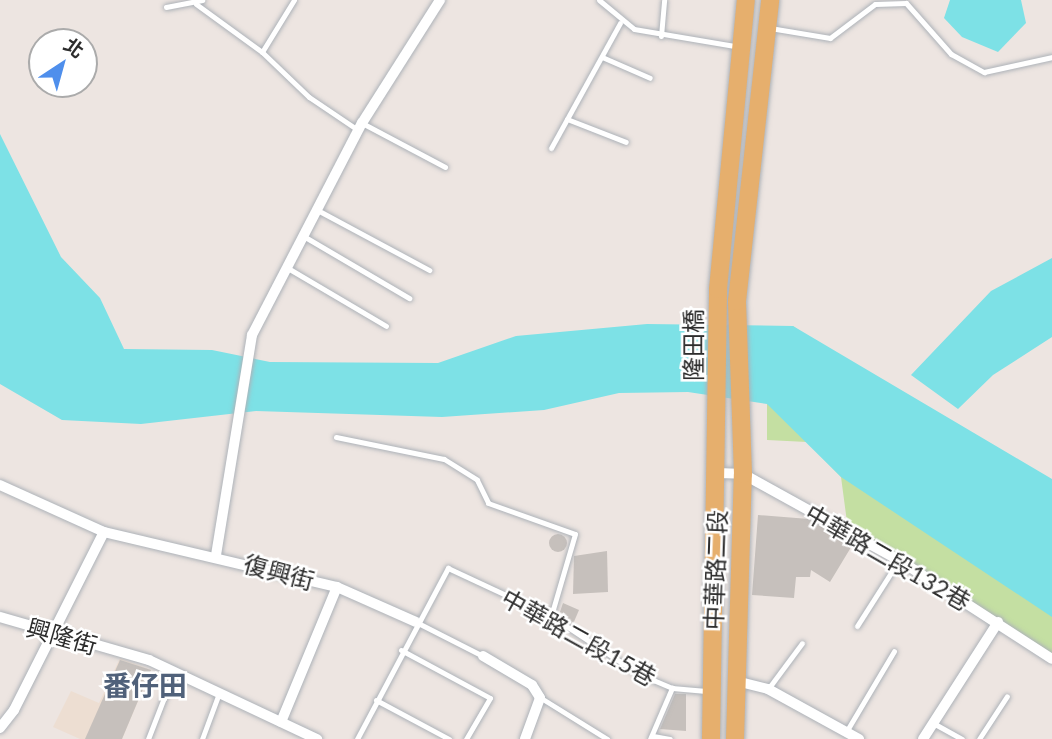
<!DOCTYPE html>
<html>
<head>
<meta charset="utf-8">
<style>
	body { margin:0 }
	#map { position:relative; width:1052px; height:739px; overflow:hidden; background:#ede5e1; font-family:Lato,"Noto Sans TC",sans-serif }
	div>[style] { position:absolute }
	[style*='--x'] { left:calc(var(--x)*1px); top:calc(var(--y)*1px); width:calc(var(--w)*1px); rotate:calc(var(--a)*1deg) }
	.education>* { inset:0; background:#edded2 }
	.green>* { inset:0; background:#c4dfa2 }
	.water>* { inset:0; background:#7de1e6 }
	.building>* { inset:0; background:#c6c0bc }
	.round { border-radius:50% }
	.roads { filter:drop-shadow(0 0 2px #adb2b8) drop-shadow(0 0 2px #adb2b8) }
	.service>* { height:5px; margin:-2.5px; padding:0 2.5px; transform-origin:2.5px; border-radius:2.5px; background:#fff }
	.minor>* { height:10px; margin:-5px; padding:0 5px; transform-origin:5px; border-radius:5px; background:#fff }
	.primary>* { height:18px; margin:-9px; padding:0 9px; transform-origin:9px; border-radius:9px; background:#e6af6d }
	span { translate:-50% -50%; white-space:nowrap; text-align:center; line-height:1.15; -webkit-text-stroke:5px #fff; paint-order:stroke }
	.street-label { font-size:24px; color:#2d2d2d }
	.quarter-label { font-size:28px; color:#50617a; font-weight:700 }
	.north { position:absolute; left:28px; top:28px; width:70px; height:70px; box-sizing:border-box; background:#fff; border:2px solid #ababab; border-radius:50%; rotate:36deg; font-size:19px; font-weight:700; line-height:28px; text-align:center; color:#2d2d2d }
	.north::after { content:''; display:block; margin:auto; width:24px; height:32px; background:#4f8fec; clip-path:polygon(50% 0,100% 100%,50% 72%,0 100%) }
</style>
</head>
<body>
<div id="map">
	<div class="education">
		<i style="clip-path:polygon(120px 658px,151px 670px,122px 739px,80px 739px,53px 727px,71px 691px,99px 703px)"></i>
	</div>
	<div class="green">
		<i style="clip-path:polygon(793px 326px,1052px 514px,1052px 659px,847px 522px,841px 477px,807px 442px,767px 440px,767px 353px)"></i>
	</div>
	<div class="water">
		<i style="clip-path:polygon(950px 0,1021px 0,1026px 23px,998px 52px,962px 37px,944px 18px)"></i>
		<i style="clip-path:polygon(0 134px,61px 257px,100px 298px,124px 349px,212px 350px,270px 362px,438px 363px,516px 336px,647px 324px,793px 326px,1052px 479px,1052px 617px,841px 477px,767px 404px,688px 392px,619px 393px,544px 410px,442px 417px,256px 411px,141px 424px,62px 420px,0 384px)"></i>
		<i style="clip-path:polygon(1052px 258px,1052px 337px,993px 375px,958px 409px,911px 375px,991px 291px)"></i>
	</div>
	<div class="building">
		<i style="clip-path:polygon(758px 515px,809px 519px,853px 544px,830px 582px,811px 570px,810px 577px,796px 577px,794px 598px,752px 595px)"></i>
		<i class="round" style="left:549px;top:534px;width:18px;height:18px"></i>
		<i style="clip-path:polygon(607px 551px,608px 592px,573px 594px,574px 556px)"></i>
		<i style="clip-path:polygon(563px 603px,579px 610px,573px 624px,559px 615px)"></i>
		<i style="clip-path:polygon(120px 660px,151px 670px,122px 739px,85px 739px)"></i>
		<i style="clip-path:polygon(675px 694px,686px 694px,686px 731px,660px 729px)"></i>
	</div>
	<div class="roads">
		<div class="service">
			<i style="--x:599;--y:0;--w:45;--a:39.6"></i>
			<i style="--x:634;--y:29;--w:108;--a:9.6"></i>
			<i style="--x:196;--y:4;--w:82;--a:36"></i>
			<i style="--x:262;--y:52;--w:65;--a:43.8"></i>
			<i style="--x:309;--y:97;--w:59;--a:34"></i>
			<i style="--x:166;--y:7;--w:37;--a:-11"></i>
			<i style="--x:770;--y:28;--w:61;--a:9.5"></i>
			<i style="--x:830;--y:38;--w:56;--a:-37.1"></i>
			<i style="--x:875;--y:4;--w:31;--a:-2"></i>
			<i style="--x:906;--y:3;--w:68;--a:48.6"></i>
			<i style="--x:951;--y:54;--w:38;--a:29"></i>
			<i style="--x:984;--y:72;--w:70;--a:-12.4"></i>
			<i style="--x:661;--y:36;--w:36;--a:-85"></i>
			<i style="--x:262;--y:52;--w:61;--a:-58.4"></i>
			<i style="--x:602;--y:57;--w:52;--a:23.6"></i>
			<i style="--x:567;--y:119;--w:63;--a:21.3"></i>
			<i style="--x:362;--y:123;--w:94;--a:27.9"></i>
			<i style="--x:551;--y:148;--w:143;--a:-61.1"></i>
			<i style="--x:321;--y:212;--w:123;--a:28.2"></i>
			<i style="--x:305;--y:237;--w:121;--a:30.4"></i>
			<i style="--x:286;--y:267;--w:116;--a:30.5"></i>
			<i style="--x:336;--y:437;--w:110;--a:11.5"></i>
			<i style="--x:444;--y:459;--w:39;--a:32"></i>
			<i style="--x:477;--y:480;--w:25;--a:64"></i>
			<i style="--x:488;--y:503;--w:92;--a:19.6"></i>
			<i style="--x:575;--y:534;--w:85;--a:106.3"></i>
			<i style="--x:416;--y:622;--w:75;--a:26.9"></i>
			<i style="--x:857;--y:626;--w:78;--a:-57.5"></i>
			<i style="--x:401;--y:650;--w:101;--a:28.3"></i>
			<i style="--x:490;--y:698;--w:48;--a:120.3"></i>
			<i style="--x:768;--y:689;--w:57;--a:-53.5"></i>
			<i style="--x:541;--y:698;--w:78;--a:31.8"></i>
			<i style="--x:376;--y:700;--w:83;--a:28.1"></i>
			<i style="--x:933;--y:723;--w:33;--a:29"></i>
			<i style="--x:846;--y:732;--w:94;--a:-59.3"></i>
			<i style="--x:653;--y:736;--w:17;--a:10"></i>
			<i style="--x:148;--y:739;--w:72;--a:-68.8"></i>
			<i style="--x:202;--y:739;--w:49;--a:-69.7"></i>
			<i style="--x:357;--y:739;--w:194;--a:-62"></i>
			<i style="--x:448;--y:568;--w:114;--a:25"></i>
			<i style="--x:551;--y:616;--w:105;--a:33.4"></i>
			<i style="--x:639;--y:674;--w:36;--a:23"></i>
			<i style="--x:650;--y:739;--w:56;--a:-66.7"></i>
			<i style="--x:672;--y:688;--w:37;--a:5"></i>
			<i style="--x:979;--y:739;--w:51;--a:-56.9"></i>
		</div>
		<div class="minor">
			<i style="--x:718;--y:473;--w:25;--a:2"></i>
			<i style="--x:743;--y:474;--w:178;--a:28.9"></i>
			<i style="--x:899;--y:560;--w:182;--a:32.9"></i>
			<i style="--x:0;--y:485;--w:114;--a:24.3"></i>
			<i style="--x:104;--y:532;--w:239;--a:13.3"></i>
			<i style="--x:337;--y:587;--w:86;--a:23.9"></i>
			<i style="--x:216;--y:555;--w:223;--a:-80.7"></i>
			<i style="--x:252;--y:335;--w:239;--a:-62.6"></i>
			<i style="--x:362;--y:123;--w:146;--a:-57.6"></i>
			<i style="--x:0;--y:617;--w:155;--a:16.1"></i>
			<i style="--x:149;--y:660;--w:186;--a:25.2"></i>
			<i style="--x:483;--y:656;--w:57;--a:30.6"></i>
			<i style="--x:532;--y:685;--w:15;--a:58"></i>
			<i style="--x:540;--y:698;--w:44;--a:110.1"></i>
			<i style="--x:736;--y:681;--w:33;--a:14"></i>
			<i style="--x:768;--y:689;--w:104;--a:28.8"></i>
			<i style="--x:281;--y:722;--w:146;--a:-67.5"></i>
			<i style="--x:0;--y:728;--w:23;--a:-52"></i>
			<i style="--x:14;--y:710;--w:199;--a:-63.2"></i>
			<i style="--x:923;--y:739;--w:139;--a:-57.3"></i>
		</div>
		<div class="primary">
			<i style="--x:711;--y:739;--w:450;--a:-89.1"></i>
			<i style="--x:718;--y:289;--w:290;--a:-84.5"></i>
			<i style="--x:735;--y:739;--w:265;--a:-88.3"></i>
			<i style="--x:743;--y:474;--w:173;--a:-92"></i>
			<i style="--x:737;--y:301;--w:303;--a:-83.7"></i>
		</div>
	</div>
	<div class="street-label">
		<span style="left:693px;top:345px;rotate:-90deg">隆田橋</span>
		<span style="left:888px;top:557px;rotate:30deg">中華路二段132巷</span>
		<span style="left:715px;top:570px;rotate:-88deg">中華路二段</span>
		<span style="left:279px;top:572px;rotate:15deg">復興街</span>
		<span style="left:62px;top:636px;rotate:16deg">興隆街</span>
		<span style="left:579px;top:637px;rotate:29deg">中華路二段15巷</span>
	</div>
	<div class="quarter-label">
		<span style="left:145px;top:685px">番仔田</span>
	</div>
	<div class="north">北</div>
</div>
</body>
</html>
